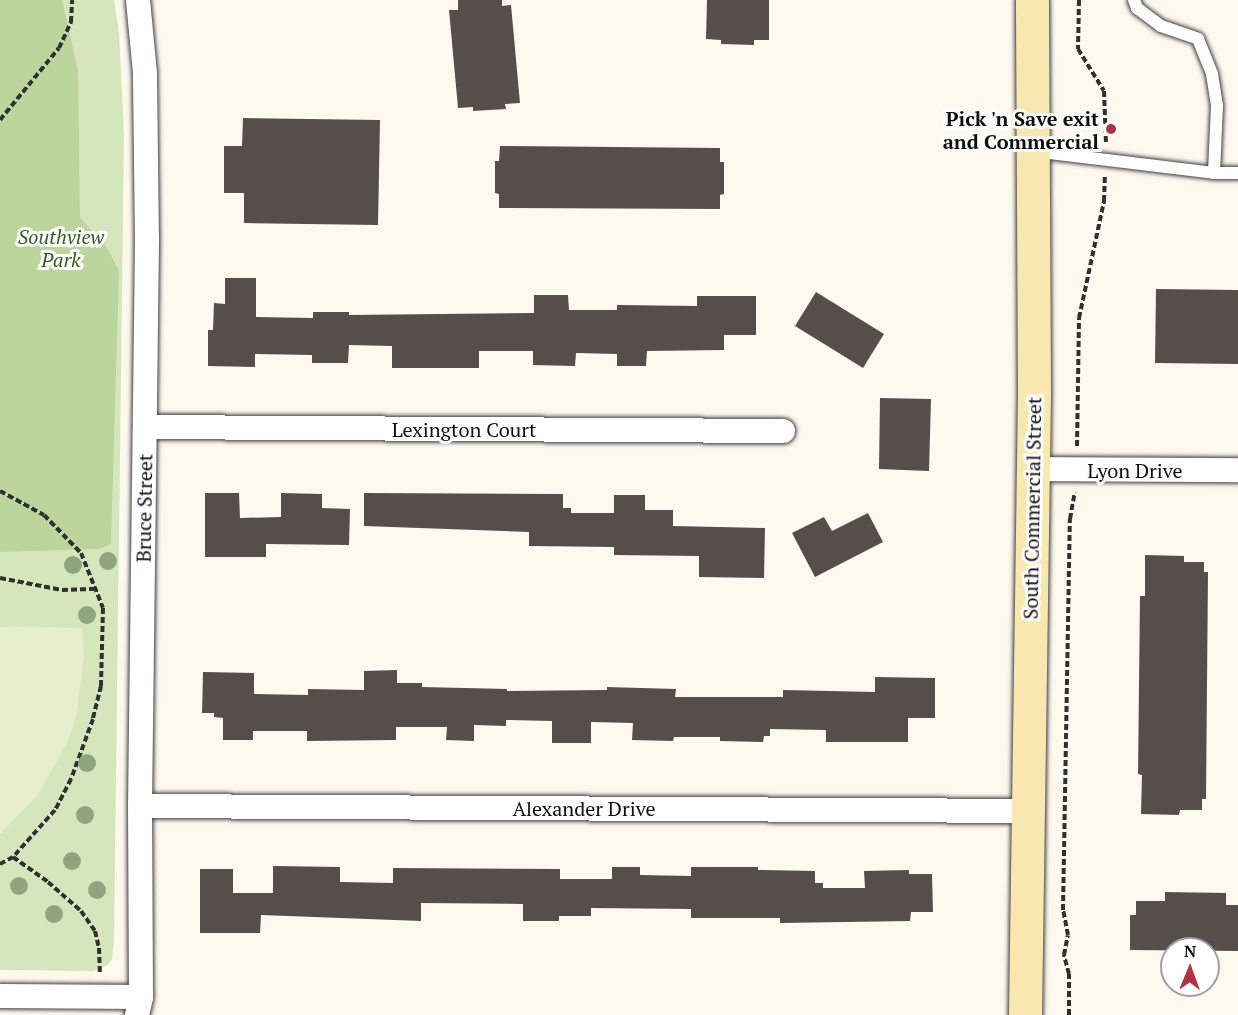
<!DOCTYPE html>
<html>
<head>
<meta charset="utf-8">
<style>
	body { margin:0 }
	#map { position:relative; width:1238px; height:1015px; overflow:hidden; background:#fef9ef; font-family:"PT Serif",serif }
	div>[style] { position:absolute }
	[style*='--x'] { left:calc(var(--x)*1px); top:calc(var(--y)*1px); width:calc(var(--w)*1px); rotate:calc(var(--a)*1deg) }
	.green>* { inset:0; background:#d6e6bc }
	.forest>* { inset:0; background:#bcd59c }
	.pitch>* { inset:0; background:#e6eecd }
	.building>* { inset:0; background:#554e4b }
	.path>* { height:4px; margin-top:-2px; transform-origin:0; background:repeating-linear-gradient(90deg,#303030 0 6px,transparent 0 9px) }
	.roads { filter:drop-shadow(0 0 2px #414141) drop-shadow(0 0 2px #414141) }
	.service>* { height:12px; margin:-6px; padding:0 6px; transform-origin:6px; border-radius:6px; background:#fff }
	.minor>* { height:24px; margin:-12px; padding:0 12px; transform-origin:12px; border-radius:12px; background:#fff }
	.secondary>* { height:33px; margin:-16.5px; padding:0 16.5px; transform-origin:16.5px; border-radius:16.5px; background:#f8e8b0 }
	.trees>* { width:18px; height:18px; margin:-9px; border-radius:50%; background:#90a57f }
	.dots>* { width:16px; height:16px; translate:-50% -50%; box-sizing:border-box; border:3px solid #fff; border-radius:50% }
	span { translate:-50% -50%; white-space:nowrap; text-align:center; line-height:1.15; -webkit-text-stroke:6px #fff; paint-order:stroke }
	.poi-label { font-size:20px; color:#0e0e0e; font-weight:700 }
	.right { translate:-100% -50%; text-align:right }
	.park-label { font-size:20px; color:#366023; font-style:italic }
	.street-label { font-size:20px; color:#0e0e0e }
	.north { position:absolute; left:1160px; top:937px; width:60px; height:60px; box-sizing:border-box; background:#fff; border:2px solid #9f9f9f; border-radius:50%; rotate:1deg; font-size:16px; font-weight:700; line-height:24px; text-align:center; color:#0e0e0e }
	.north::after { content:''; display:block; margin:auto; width:21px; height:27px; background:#b23145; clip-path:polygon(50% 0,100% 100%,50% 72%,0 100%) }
</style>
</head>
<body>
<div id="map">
	<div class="green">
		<i style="clip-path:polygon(0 0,114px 0,119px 32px,124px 133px,114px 941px,112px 960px,106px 966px,93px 971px,0 970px)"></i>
	</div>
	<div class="forest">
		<i style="clip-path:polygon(0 0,62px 0,78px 70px,80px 218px,104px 243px,119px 270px,111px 544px,99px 549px,0 552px)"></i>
	</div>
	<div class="pitch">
		<i style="clip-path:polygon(0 627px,82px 628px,84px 658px,76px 717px,66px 745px,37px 796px,0 834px)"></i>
	</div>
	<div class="building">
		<i style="clip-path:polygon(458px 0,502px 0,502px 6px,511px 5px,520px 103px,505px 104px,506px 109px,473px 111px,473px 107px,458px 108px,449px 10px,458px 10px)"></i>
		<i style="clip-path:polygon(707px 0,769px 0,769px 40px,754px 40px,754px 45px,721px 44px,721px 40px,706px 39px)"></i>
		<i style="clip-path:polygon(243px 118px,380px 120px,378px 225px,244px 223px,244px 193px,224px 193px,224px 146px,242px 146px)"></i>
		<i style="clip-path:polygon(500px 146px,720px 148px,720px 162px,724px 162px,724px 194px,720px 195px,720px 209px,499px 208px,499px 194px,495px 193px,495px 161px,499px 161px)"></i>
		<i style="clip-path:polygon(225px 278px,256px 278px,256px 317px,313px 318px,313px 312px,349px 312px,349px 315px,534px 313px,534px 295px,568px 295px,569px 310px,617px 310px,617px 305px,697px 306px,697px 296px,756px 296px,756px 335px,724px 335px,724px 350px,647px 351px,646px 366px,617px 366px,617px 354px,576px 353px,575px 366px,533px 365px,533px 351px,479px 351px,479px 368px,392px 368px,392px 346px,349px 345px,348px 363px,312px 363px,312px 355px,255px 354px,255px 367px,208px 366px,208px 330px,213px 330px,214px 303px,225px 304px)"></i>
		<i style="clip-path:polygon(1156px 289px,1238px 290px,1238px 364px,1155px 363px)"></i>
		<i style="clip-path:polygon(816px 292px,884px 334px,863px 368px,795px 326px)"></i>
		<i style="clip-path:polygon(880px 398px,931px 399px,929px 471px,879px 469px)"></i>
		<i style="clip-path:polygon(205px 493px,239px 493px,240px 518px,281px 517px,281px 493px,322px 494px,322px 508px,350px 509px,349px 545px,266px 544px,266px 557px,205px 557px)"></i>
		<i style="clip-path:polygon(364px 493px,563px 494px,563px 508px,571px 508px,571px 513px,614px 513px,614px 495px,645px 495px,645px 510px,673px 510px,673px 526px,765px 528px,764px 578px,699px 577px,699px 556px,614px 555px,614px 547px,529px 546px,529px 532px,364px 526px)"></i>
		<i style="clip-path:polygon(868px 513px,883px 542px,815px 577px,792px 533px,824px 517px,832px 531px)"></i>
		<i style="clip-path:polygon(1145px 555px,1184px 556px,1184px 562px,1204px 562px,1204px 572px,1208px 572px,1206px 799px,1202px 799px,1202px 810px,1180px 810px,1179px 815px,1141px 814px,1142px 775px,1138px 774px,1140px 596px,1145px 596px)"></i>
		<i style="clip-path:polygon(397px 670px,397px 683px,422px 683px,422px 687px,507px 689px,507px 691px,607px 690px,607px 687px,676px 689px,675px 697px,783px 697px,783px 690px,875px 692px,875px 677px,935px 678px,935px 718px,908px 718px,908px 742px,826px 742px,826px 730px,770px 729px,770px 736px,764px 736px,763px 742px,720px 741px,720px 737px,674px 737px,673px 741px,632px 740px,633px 723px,591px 722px,591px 743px,552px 743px,552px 721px,506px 720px,506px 726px,474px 725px,474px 741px,446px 740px,447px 727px,396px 727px,396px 740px,307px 741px,307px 731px,253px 731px,253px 740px,223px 740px,223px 718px,214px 717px,214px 713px,202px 713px,203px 672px,254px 673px,254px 694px,308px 695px,308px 689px,364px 690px,364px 671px)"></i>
		<i style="clip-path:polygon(273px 866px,340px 867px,340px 882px,393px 883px,393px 868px,560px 869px,560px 879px,612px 879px,612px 867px,640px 867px,640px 875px,691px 876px,691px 867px,758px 867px,758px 870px,815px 871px,815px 883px,823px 883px,823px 888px,865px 888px,864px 871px,909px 870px,909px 874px,932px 874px,933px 912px,911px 912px,910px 921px,780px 923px,780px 918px,691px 918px,691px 909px,591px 908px,591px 916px,559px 916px,559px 921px,523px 921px,523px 904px,421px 903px,421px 921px,261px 915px,260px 933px,200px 933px,200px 869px,233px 869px,233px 893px,273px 893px)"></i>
		<i style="clip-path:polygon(1165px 892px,1226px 893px,1226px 905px,1238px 905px,1238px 951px,1130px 950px,1130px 915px,1136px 915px,1136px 901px,1165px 901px)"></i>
	</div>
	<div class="path">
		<i style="--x:1079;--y:0;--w:49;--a:91.2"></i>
		<i style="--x:1078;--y:49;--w:49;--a:58.2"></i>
		<i style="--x:1104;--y:91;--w:52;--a:87.8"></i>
		<i style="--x:0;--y:120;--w:93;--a:-50.7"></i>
		<i style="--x:59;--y:48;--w:29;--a:-65"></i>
		<i style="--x:71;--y:22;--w:22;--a:-87"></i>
		<i style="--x:1077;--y:446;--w:128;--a:-89.1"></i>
		<i style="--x:1079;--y:318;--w:120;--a:-77.9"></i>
		<i style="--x:1104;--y:201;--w:24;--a:-88"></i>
		<i style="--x:0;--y:491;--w:50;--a:28.6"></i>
		<i style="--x:44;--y:515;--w:53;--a:45.8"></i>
		<i style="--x:81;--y:553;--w:59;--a:68.2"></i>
		<i style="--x:103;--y:608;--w:78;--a:91.5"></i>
		<i style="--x:101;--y:686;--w:34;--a:104"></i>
		<i style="--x:93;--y:719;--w:64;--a:110.1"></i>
		<i style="--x:71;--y:779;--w:35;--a:117"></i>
		<i style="--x:55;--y:810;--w:63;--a:131.8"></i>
		<i style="--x:13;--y:857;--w:15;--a:152"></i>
		<i style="--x:0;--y:578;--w:63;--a:11"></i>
		<i style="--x:62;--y:590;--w:36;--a:-2"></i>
		<i style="--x:13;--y:857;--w:43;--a:35.5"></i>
		<i style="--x:48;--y:882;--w:44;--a:41.3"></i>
		<i style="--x:81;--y:911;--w:24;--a:55"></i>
		<i style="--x:95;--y:931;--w:17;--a:77"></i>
		<i style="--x:99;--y:948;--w:26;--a:88"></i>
		<i style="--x:1069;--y:1015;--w:41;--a:-90"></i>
		<i style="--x:1069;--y:974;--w:20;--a:-105"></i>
		<i style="--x:1064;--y:955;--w:20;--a:-79"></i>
		<i style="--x:1068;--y:935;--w:25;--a:-101"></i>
		<i style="--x:1063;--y:910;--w:391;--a:-89"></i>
		<i style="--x:1070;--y:519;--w:27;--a:-80"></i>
	</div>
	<div class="roads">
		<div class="service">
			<i style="--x:1134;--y:0;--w:9;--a:69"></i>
			<i style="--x:1137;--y:8;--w:30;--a:37"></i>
			<i style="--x:1161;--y:26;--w:39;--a:19"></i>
			<i style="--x:1198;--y:39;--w:38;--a:68"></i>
			<i style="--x:1212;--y:74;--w:32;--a:81"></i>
			<i style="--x:1217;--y:106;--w:67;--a:92.6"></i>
			<i style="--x:1033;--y:151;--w:182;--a:6.9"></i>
			<i style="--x:1214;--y:173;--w:24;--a:0"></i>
		</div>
		<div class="minor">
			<i style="--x:145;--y:427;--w:638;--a:0.36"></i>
			<i style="--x:1033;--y:469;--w:205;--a:0.3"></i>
			<i style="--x:140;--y:806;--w:888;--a:0.32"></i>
			<i style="--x:0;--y:996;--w:141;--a:0.4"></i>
			<i style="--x:137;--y:1015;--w:18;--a:-77"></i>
			<i style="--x:141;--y:997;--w:191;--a:-90.3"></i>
			<i style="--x:140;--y:806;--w:565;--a:-89.29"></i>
			<i style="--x:147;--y:241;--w:168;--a:-90.7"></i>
			<i style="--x:145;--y:73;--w:73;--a:-95.5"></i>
		</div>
		<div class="secondary">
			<i style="--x:1025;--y:1015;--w:625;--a:-89.17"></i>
			<i style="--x:1034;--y:390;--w:390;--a:-90.3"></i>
		</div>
	</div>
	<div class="trees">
		<i style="left:108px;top:561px"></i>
		<i style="left:73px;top:565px"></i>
		<i style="left:87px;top:615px"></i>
		<i style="left:87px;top:763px"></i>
		<i style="left:85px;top:815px"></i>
		<i style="left:72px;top:861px"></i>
		<i style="left:19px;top:886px"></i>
		<i style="left:97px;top:890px"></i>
		<i style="left:54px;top:914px"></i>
	</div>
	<div class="dots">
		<i style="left:1111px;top:129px;background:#b23145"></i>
	</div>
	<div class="poi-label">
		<span class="right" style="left:1099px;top:130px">Pick 'n Save exit<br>and Commercial</span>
	</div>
	<div class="park-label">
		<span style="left:61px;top:248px">Southview<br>Park</span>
	</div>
	<div class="street-label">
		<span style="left:464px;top:429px">Lexington Court</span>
		<span style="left:1135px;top:470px">Lyon Drive</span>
		<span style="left:144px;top:508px;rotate:-89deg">Bruce Street</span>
		<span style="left:1032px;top:508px;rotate:-89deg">South Commercial Street</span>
		<span style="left:584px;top:808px">Alexander Drive</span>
	</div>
	<div class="north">N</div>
</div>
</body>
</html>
